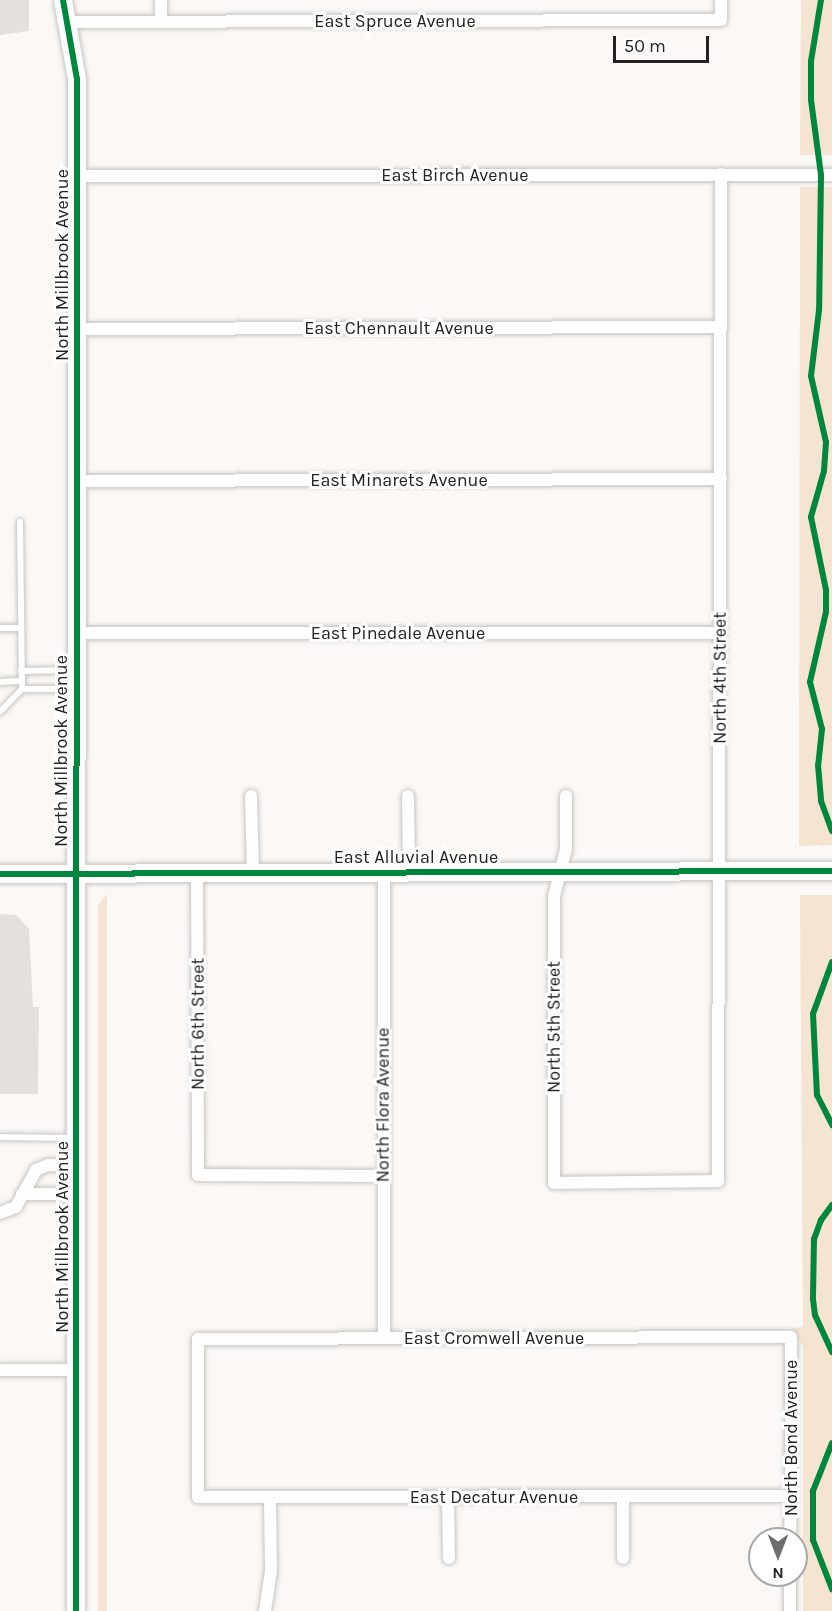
<!DOCTYPE html>
<html>
<head>
<meta charset="utf-8">
<style>
	body { margin:0 }
	#map { position:relative; width:832px; height:1611px; overflow:hidden; background:#fbf8f5; font-family:Karla,sans-serif }
	div>[style] { position:absolute }
	[style*='--x'] { left:calc(var(--x)*1px); top:calc(var(--y)*1px); width:calc(var(--w)*1px); rotate:calc(var(--a)*1deg) }
	.green>* { inset:0; background:#f6e4d3 }
	.building>* { inset:0; background:#e3e0de }
	.roads { filter:drop-shadow(0 0 2px #c7c5c3) drop-shadow(0 0 2px #c7c5c3) }
	.lane>* { height:6px; margin:-3px; padding:0 3px; transform-origin:3px; border-radius:3px; background:#fefefe }
	.street>* { height:12px; margin:-6px; padding:0 6px; transform-origin:6px; border-radius:6px; background:#fefefe }
	.secondary>* { height:18px; margin:-9px; padding:0 9px; transform-origin:9px; border-radius:9px; background:#fefefe }
	.cycleway>* { height:6px; margin:-3px; padding:0 3px; transform-origin:3px; border-radius:3px; background:#00873e }
	span { translate:-50% -50%; white-space:nowrap; text-align:center; line-height:1.15; -webkit-text-stroke:6px #fff; paint-order:stroke }
	.street-label { font-size:18px; color:#242220 }
	.north { position:absolute; left:748px; top:1527px; width:60px; height:60px; box-sizing:border-box; background:#fff; border:2px solid #a7a7a6; border-radius:50%; rotate:180deg; font-size:16px; font-weight:700; line-height:24px; text-align:center; color:#242220 }
	.north::after { content:''; display:block; margin:auto; width:21px; height:27px; background:#6f6d6b; clip-path:polygon(50% 0,100% 100%,50% 72%,0 100%) }
	.scale { position:absolute; left:613px; top:36px; width:96px; height:27px; box-sizing:border-box; border:3px solid #242220; border-top:0; padding-left:8px; font-size:18px; line-height:21px; white-space:nowrap; color:#242220; -webkit-text-stroke:4px #fff; paint-order:stroke }
</style>
</head>
<body>
<div id="map">
	<div class="green">
		<i style="clip-path:polygon(801px 0,832px 0,832px 155px,800px 155px)"></i>
		<i style="clip-path:polygon(800px 187px,832px 187px,832px 845px,799px 846px)"></i>
		<i style="clip-path:polygon(107px 894px,107px 1611px,98px 1611px,98px 906px)"></i>
		<i style="clip-path:polygon(800px 895px,832px 895px,832px 1611px,803px 1611px,803px 1347px,792px 1328px,803px 1327px)"></i>
	</div>
	<div class="building">
		<i style="clip-path:polygon(0 0,29px 0,29px 31px,0 35px)"></i>
		<i style="clip-path:polygon(0 914px,16px 915px,29px 929px,33px 1007px,39px 1007px,38px 1094px,0 1094px)"></i>
	</div>
	<div class="roads">
		<div class="lane">
			<i style="--x:20;--y:522;--w:159;--a:89.3"></i>
			<i style="--x:0;--y:628;--w:21;--a:0"></i>
			<i style="--x:21;--y:671;--w:54;--a:-1.1"></i>
			<i style="--x:0;--y:682;--w:22;--a:-3"></i>
			<i style="--x:22;--y:681;--w:8;--a:90"></i>
			<i style="--x:22;--y:689;--w:32;--a:134"></i>
			<i style="--x:22;--y:689;--w:53;--a:0"></i>
			<i style="--x:0;--y:1137;--w:74;--a:0.8"></i>
		</div>
		<div class="street">
			<i style="--x:161;--y:21;--w:21;--a:-90"></i>
			<i style="--x:68;--y:22;--w:653;--a:-0.18"></i>
			<i style="--x:721;--y:20;--w:20;--a:-90"></i>
			<i style="--x:77;--y:176;--w:755;--a:-0.08"></i>
			<i style="--x:77;--y:329;--w:644;--a:-0.18"></i>
			<i style="--x:77;--y:481;--w:644;--a:-0.18"></i>
			<i style="--x:76;--y:633;--w:644;--a:0"></i>
			<i style="--x:251;--y:796;--w:77;--a:88.5"></i>
			<i style="--x:408;--y:796;--w:76;--a:89.2"></i>
			<i style="--x:566;--y:796;--w:53;--a:90"></i>
			<i style="--x:566;--y:849;--w:49;--a:104.3"></i>
			<i style="--x:554;--y:896;--w:287;--a:90"></i>
			<i style="--x:554;--y:1183;--w:164;--a:-0.7"></i>
			<i style="--x:718;--y:1181;--w:1007;--a:-89.83"></i>
			<i style="--x:197;--y:873;--w:302;--a:89.8"></i>
			<i style="--x:198;--y:1175;--w:185;--a:0.3"></i>
			<i style="--x:22;--y:1194;--w:55;--a:0"></i>
			<i style="--x:0;--y:1213;--w:17;--a:-21"></i>
			<i style="--x:16;--y:1207;--w:42;--a:-61.6"></i>
			<i style="--x:36;--y:1170;--w:13;--a:-23"></i>
			<i style="--x:48;--y:1165;--w:29;--a:2"></i>
			<i style="--x:384;--y:1338;--w:466;--a:-90"></i>
			<i style="--x:0;--y:1370;--w:77;--a:0"></i>
			<i style="--x:448;--y:1496;--w:62;--a:89.1"></i>
			<i style="--x:623;--y:1496;--w:62;--a:90"></i>
			<i style="--x:790;--y:1539;--w:43;--a:-88.7"></i>
			<i style="--x:791;--y:1496;--w:159;--a:-90"></i>
			<i style="--x:791;--y:1337;--w:593;--a:179.81"></i>
			<i style="--x:198;--y:1339;--w:158;--a:90"></i>
			<i style="--x:198;--y:1497;--w:593;--a:-0.1"></i>
			<i style="--x:265;--y:1611;--w:40;--a:-81.5"></i>
			<i style="--x:271;--y:1571;--w:74;--a:-90.8"></i>
			<i style="--x:790;--y:1611;--w:36;--a:-90"></i>
		</div>
		<div class="secondary">
			<i style="--x:63;--y:0;--w:80;--a:80"></i>
			<i style="--x:77;--y:79;--w:1532;--a:90.04"></i>
			<i style="--x:0;--y:874;--w:832;--a:-0.21"></i>
		</div>
	</div>
	<div class="cycleway">
		<i style="--x:63;--y:0;--w:80;--a:80"></i>
		<i style="--x:77;--y:79;--w:1532;--a:90.04"></i>
		<i style="--x:821;--y:0;--w:62;--a:99.3"></i>
		<i style="--x:811;--y:61;--w:39;--a:90"></i>
		<i style="--x:811;--y:100;--w:76;--a:82.4"></i>
		<i style="--x:821;--y:175;--w:135;--a:90.8"></i>
		<i style="--x:819;--y:310;--w:66;--a:96.9"></i>
		<i style="--x:811;--y:376;--w:68;--a:77.2"></i>
		<i style="--x:826;--y:442;--w:29;--a:94"></i>
		<i style="--x:824;--y:471;--w:48;--a:105.8"></i>
		<i style="--x:811;--y:517;--w:75;--a:78.4"></i>
		<i style="--x:826;--y:590;--w:22;--a:90"></i>
		<i style="--x:826;--y:612;--w:72;--a:102.9"></i>
		<i style="--x:810;--y:682;--w:49;--a:75.7"></i>
		<i style="--x:822;--y:729;--w:36;--a:96"></i>
		<i style="--x:818;--y:765;--w:36;--a:85"></i>
		<i style="--x:821;--y:801;--w:32;--a:70"></i>
		<i style="--x:0;--y:874;--w:832;--a:-0.21"></i>
		<i style="--x:832;--y:962;--w:55;--a:110.1"></i>
		<i style="--x:813;--y:1014;--w:81;--a:87.2"></i>
		<i style="--x:817;--y:1095;--w:34;--a:63"></i>
		<i style="--x:832;--y:1205;--w:19;--a:126"></i>
		<i style="--x:821;--y:1220;--w:20;--a:110"></i>
		<i style="--x:814;--y:1239;--w:60;--a:91"></i>
		<i style="--x:813;--y:1299;--w:16;--a:83"></i>
		<i style="--x:815;--y:1315;--w:41;--a:65.3"></i>
		<i style="--x:832;--y:1443;--w:52;--a:111.6"></i>
		<i style="--x:813;--y:1491;--w:49;--a:90"></i>
		<i style="--x:813;--y:1540;--w:53;--a:68.8"></i>
	</div>
	<div class="street-label">
		<span style="left:395px;top:21px">East Spruce Avenue</span>
		<span style="left:455px;top:175px">East Birch Avenue</span>
		<span style="left:62px;top:265px;rotate:-90deg">North Millbrook Avenue</span>
		<span style="left:399px;top:328px">East Chennault Avenue</span>
		<span style="left:399px;top:480px">East Minarets Avenue</span>
		<span style="left:398px;top:633px">East Pinedale Avenue</span>
		<span style="left:720px;top:678px;rotate:-90deg">North 4th Street</span>
		<span style="left:61px;top:751px;rotate:-90deg">North Millbrook Avenue</span>
		<span style="left:416px;top:857px">East Alluvial Avenue</span>
		<span style="left:198px;top:1024px;rotate:-90deg">North 6th Street</span>
		<span style="left:554px;top:1027px;rotate:-90deg">North 5th Street</span>
		<span style="left:383px;top:1105px;rotate:-90deg">North Flora Avenue</span>
		<span style="left:62px;top:1237px;rotate:-90deg">North Millbrook Avenue</span>
		<span style="left:494px;top:1338px">East Cromwell Avenue</span>
		<span style="left:791px;top:1438px;rotate:-90deg">North Bond Avenue</span>
		<span style="left:494px;top:1497px">East Decatur Avenue</span>
	</div>
	<div class="north">N</div>
	<div class="scale">50 m</div>
</div>
</body>
</html>
